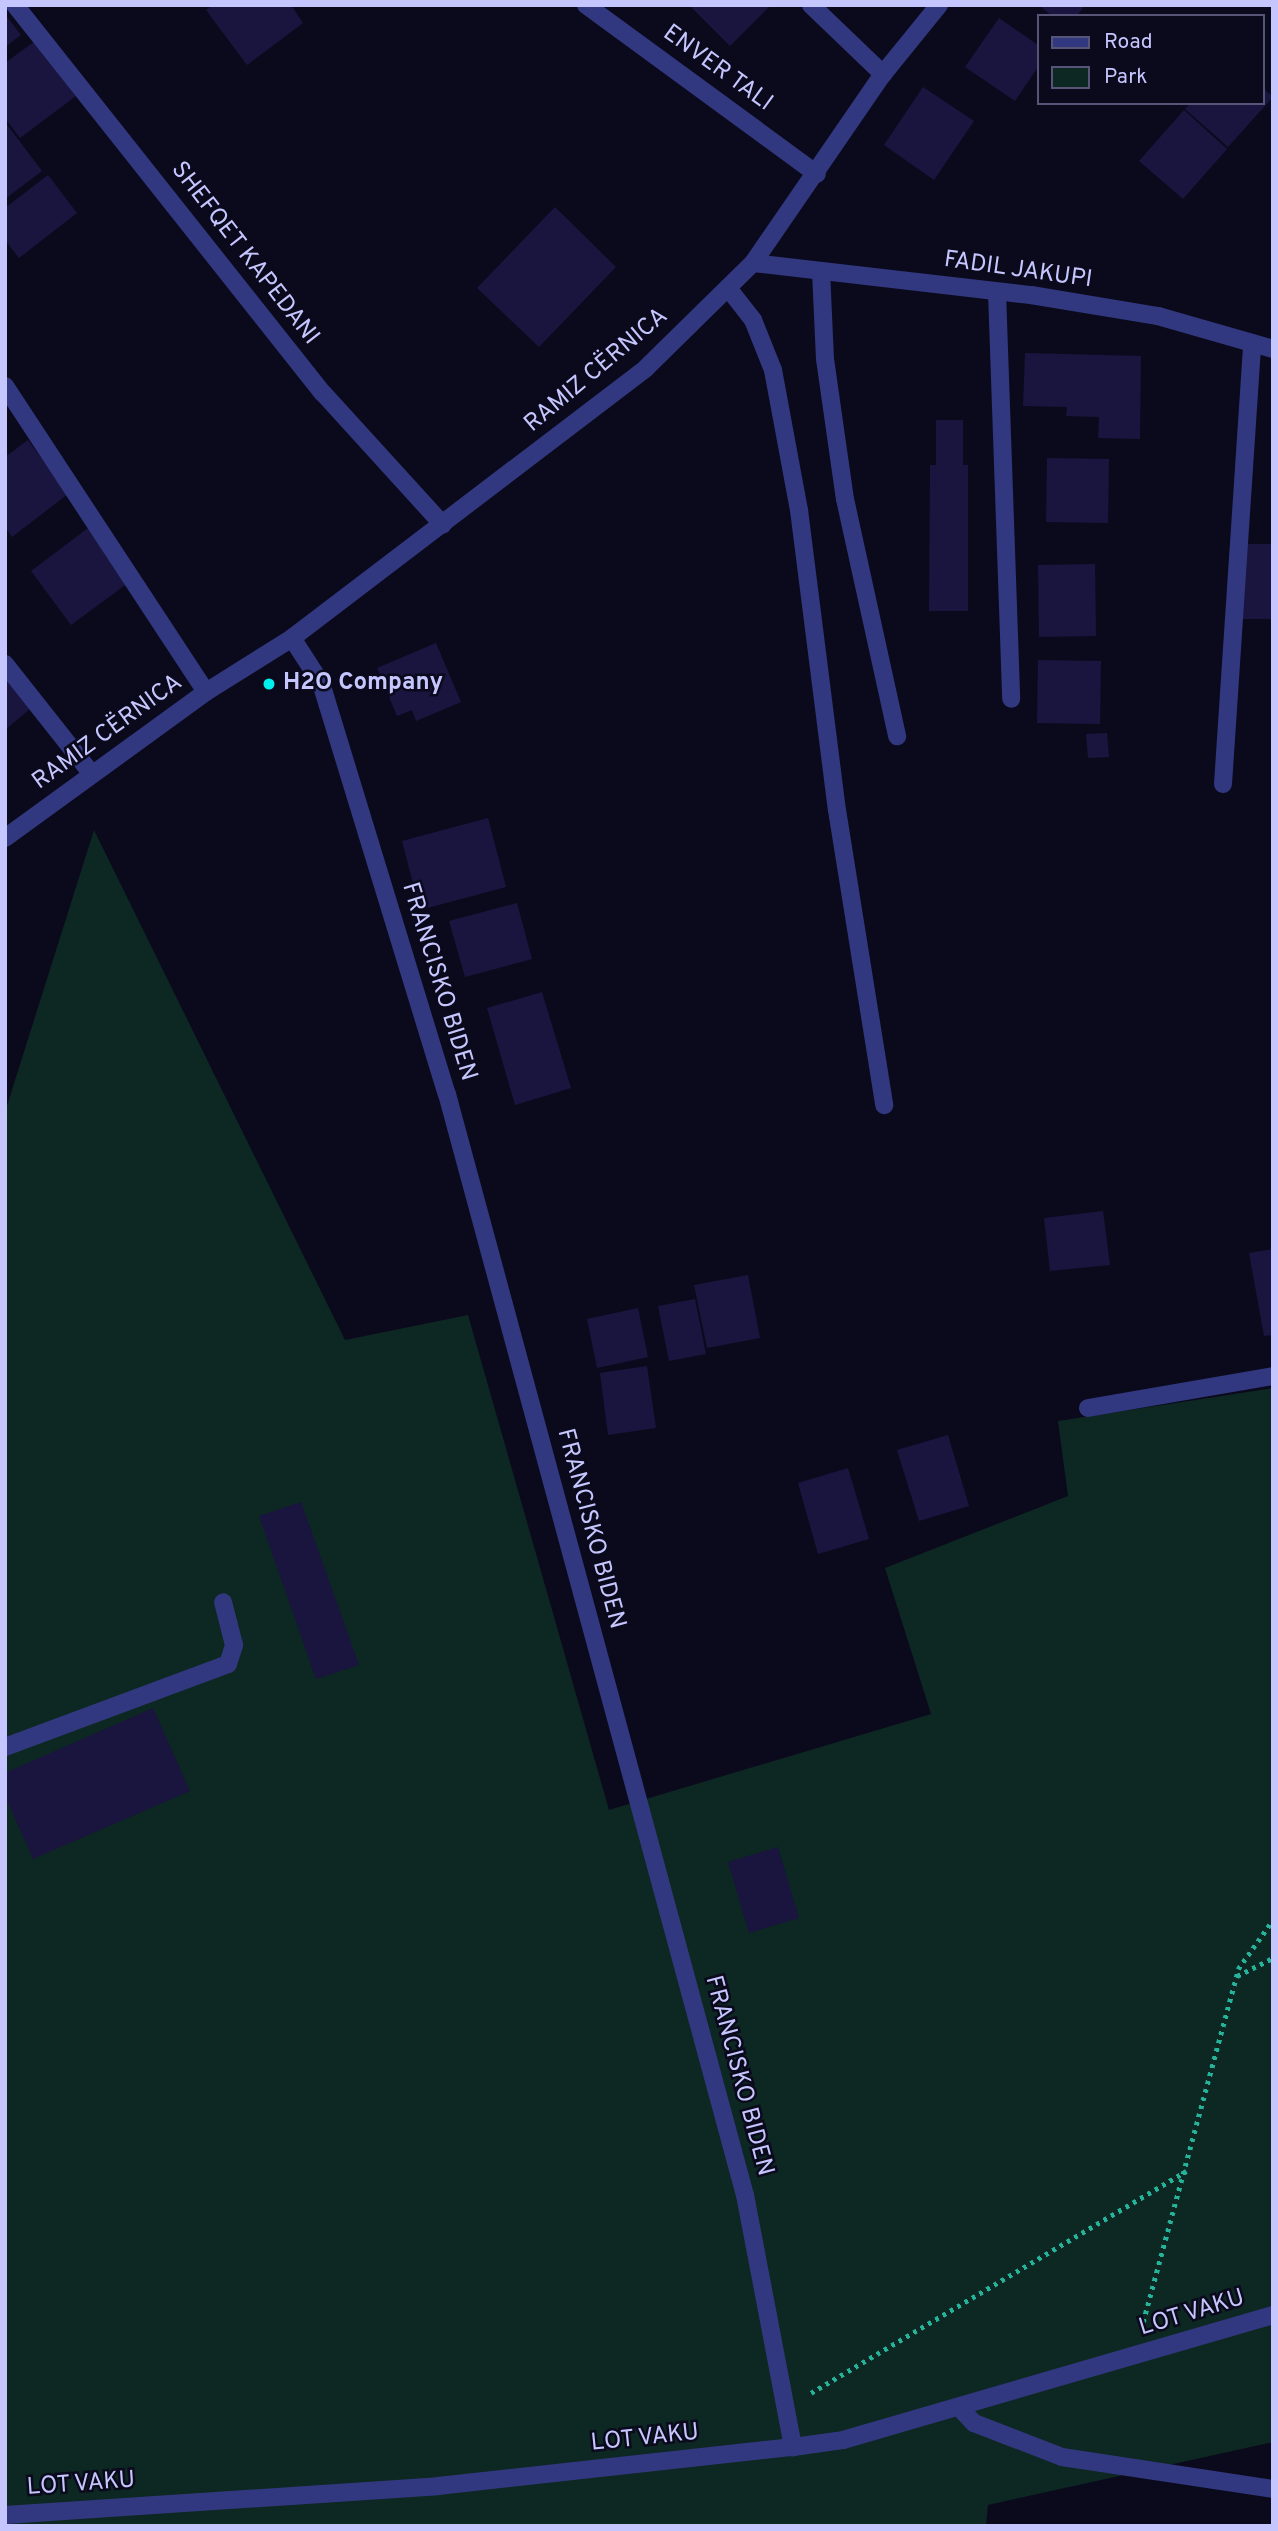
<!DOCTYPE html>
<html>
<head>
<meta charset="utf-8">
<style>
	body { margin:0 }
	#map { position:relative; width:1278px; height:2531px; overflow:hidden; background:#0b0a1d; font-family:Overpass,sans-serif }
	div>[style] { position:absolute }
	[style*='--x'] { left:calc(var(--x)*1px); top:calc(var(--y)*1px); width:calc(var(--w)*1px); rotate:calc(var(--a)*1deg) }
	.green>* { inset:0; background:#0d2723 }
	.building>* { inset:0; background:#19153f }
	.path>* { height:4.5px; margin-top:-2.25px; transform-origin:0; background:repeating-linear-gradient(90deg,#25b49b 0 3.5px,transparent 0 8.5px) }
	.minor>* { height:18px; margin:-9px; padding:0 9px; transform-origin:9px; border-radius:9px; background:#32387f }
	.dots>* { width:19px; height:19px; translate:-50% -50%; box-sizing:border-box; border:4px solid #0b0a1d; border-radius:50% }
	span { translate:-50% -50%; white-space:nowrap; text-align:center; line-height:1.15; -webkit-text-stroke:5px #0b0a1d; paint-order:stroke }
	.street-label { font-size:24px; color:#c6c6ff }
	.poi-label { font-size:24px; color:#c6c6ff; font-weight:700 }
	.left { translate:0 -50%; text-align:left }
	.frame { position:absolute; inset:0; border:7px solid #c6c6ff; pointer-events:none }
	.legend { position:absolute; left:1037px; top:14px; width:228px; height:91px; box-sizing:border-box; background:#0b0a1d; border:2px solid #565577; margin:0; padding:9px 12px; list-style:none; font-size:21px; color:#c6c6ff }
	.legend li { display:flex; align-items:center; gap:14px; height:35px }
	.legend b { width:35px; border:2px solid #565577 }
</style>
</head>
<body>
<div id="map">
	<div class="green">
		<i style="clip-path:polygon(94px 830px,345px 1340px,468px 1315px,609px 1810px,931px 1714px,885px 1568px,1068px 1496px,1058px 1421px,1273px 1388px,1273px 2442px,988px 2505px,986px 2526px,5px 2526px,5px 1112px)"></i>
	</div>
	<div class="building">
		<i style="clip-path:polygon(213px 5px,291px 5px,303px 23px,247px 65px,206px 10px)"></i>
		<i style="clip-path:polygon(689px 5px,771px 5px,730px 46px)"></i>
		<i style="clip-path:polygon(1039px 5px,1085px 5px,1077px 16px,1052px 16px)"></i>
		<i style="clip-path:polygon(5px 14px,21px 35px,5px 47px)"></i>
		<i style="clip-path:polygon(999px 18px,1038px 45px,1038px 67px,1015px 101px,965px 67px)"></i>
		<i style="clip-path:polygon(35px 41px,76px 96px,20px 138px,5px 118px,5px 63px)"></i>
		<i style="clip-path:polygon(923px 87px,974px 121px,934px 180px,884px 145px)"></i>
		<i style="clip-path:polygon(1262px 87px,1273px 97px,1228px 147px,1185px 109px,1190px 103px,1262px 103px)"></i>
		<i style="clip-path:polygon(1184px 110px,1227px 149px,1183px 199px,1139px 161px)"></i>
		<i style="clip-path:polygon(5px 122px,42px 171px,5px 199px)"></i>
		<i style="clip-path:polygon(48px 175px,77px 213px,19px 258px,5px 240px,5px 208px)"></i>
		<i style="clip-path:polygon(555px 207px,616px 267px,539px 347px,477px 288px)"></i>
		<i style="clip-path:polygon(1025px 353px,1141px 356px,1140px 439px,1098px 438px,1099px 417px,1066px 416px,1067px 407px,1023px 406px)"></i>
		<i style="clip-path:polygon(936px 420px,963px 420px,963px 465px,968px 465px,968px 611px,929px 611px,930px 465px,936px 465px)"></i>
		<i style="clip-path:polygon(28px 440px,68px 494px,12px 537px,5px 527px,5px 457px)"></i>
		<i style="clip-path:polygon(1047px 458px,1109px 459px,1108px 523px,1046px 522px)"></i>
		<i style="clip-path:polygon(88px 528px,128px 583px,71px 625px,31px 571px)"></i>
		<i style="clip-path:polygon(1243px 544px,1273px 544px,1273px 619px,1243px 619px)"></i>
		<i style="clip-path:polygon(1095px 564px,1096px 636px,1039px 637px,1038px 565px)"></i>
		<i style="clip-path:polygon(436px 643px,461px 702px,416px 721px,412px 710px,397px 716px,377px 668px)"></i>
		<i style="clip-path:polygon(1038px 660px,1101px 661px,1100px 724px,1037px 723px)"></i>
		<i style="clip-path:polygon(5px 676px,31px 708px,5px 730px)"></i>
		<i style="clip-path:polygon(1107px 733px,1109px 757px,1088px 758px,1086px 734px)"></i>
		<i style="clip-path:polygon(488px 818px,506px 887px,420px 910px,402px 841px)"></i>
		<i style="clip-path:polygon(517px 903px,532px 959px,465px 977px,449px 921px)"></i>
		<i style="clip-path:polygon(542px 992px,571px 1088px,515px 1105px,487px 1008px)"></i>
		<i style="clip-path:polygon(1103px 1211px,1110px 1265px,1050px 1271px,1044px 1218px)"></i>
		<i style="clip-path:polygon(1273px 1249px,1273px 1335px,1264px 1336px,1249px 1253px)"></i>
		<i style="clip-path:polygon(748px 1275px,760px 1338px,707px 1348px,694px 1285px)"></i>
		<i style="clip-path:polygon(695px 1299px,706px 1354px,669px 1361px,658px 1306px)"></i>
		<i style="clip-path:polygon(638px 1308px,648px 1357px,597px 1368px,587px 1319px)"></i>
		<i style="clip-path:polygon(647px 1366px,656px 1428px,608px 1435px,600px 1373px)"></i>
		<i style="clip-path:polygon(948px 1435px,969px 1506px,919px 1521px,897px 1450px)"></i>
		<i style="clip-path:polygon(848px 1468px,869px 1539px,818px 1554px,798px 1483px)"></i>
		<i style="clip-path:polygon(301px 1502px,359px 1665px,316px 1679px,259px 1516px)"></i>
		<i style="clip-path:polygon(153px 1708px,190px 1791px,33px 1859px,5px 1796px,5px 1773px)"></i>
		<i style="clip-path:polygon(778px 1847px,799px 1918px,749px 1933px,728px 1862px)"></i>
	</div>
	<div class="path">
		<i style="--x:1237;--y:1976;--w:40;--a:-26.6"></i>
		<i style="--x:1143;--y:2322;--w:366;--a:-74.9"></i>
		<i style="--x:1238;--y:1969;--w:60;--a:-54.5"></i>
		<i style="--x:811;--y:2393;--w:436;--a:-30.6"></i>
	</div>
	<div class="minor">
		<i style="--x:15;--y:5;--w:495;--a:51.6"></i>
		<i style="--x:323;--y:393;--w:178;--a:47.7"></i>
		<i style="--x:586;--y:5;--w:286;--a:36.2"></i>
		<i style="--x:811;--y:5;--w:100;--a:43.8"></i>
		<i style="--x:753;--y:263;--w:280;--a:6.6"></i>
		<i style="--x:1031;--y:295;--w:129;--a:9.4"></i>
		<i style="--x:1158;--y:316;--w:120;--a:16"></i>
		<i style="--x:821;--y:271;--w:88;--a:87.4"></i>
		<i style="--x:825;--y:359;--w:141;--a:81.9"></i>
		<i style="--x:845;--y:499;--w:243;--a:77.6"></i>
		<i style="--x:728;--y:288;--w:41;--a:52"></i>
		<i style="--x:753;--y:320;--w:54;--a:68.2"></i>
		<i style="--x:773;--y:370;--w:142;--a:79.5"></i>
		<i style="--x:799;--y:510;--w:302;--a:82.8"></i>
		<i style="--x:837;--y:810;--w:299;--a:80.9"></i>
		<i style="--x:997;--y:292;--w:407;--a:88"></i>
		<i style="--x:5;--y:386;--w:366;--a:56.7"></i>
		<i style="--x:292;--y:638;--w:54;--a:57.2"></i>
		<i style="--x:321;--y:683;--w:430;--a:73"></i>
		<i style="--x:447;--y:1094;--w:1141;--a:74.86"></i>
		<i style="--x:745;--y:2195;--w:257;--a:79.2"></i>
		<i style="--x:5;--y:664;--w:140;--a:51.7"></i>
		<i style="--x:1223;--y:784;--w:442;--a:-86.2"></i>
		<i style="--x:5;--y:838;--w:248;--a:-36"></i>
		<i style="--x:206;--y:692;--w:102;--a:-32.1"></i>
		<i style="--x:292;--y:638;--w:445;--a:-37.3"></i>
		<i style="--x:646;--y:368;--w:150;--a:-44.5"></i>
		<i style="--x:753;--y:263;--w:229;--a:-55.5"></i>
		<i style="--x:883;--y:74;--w:89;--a:-50.9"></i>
		<i style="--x:1088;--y:1408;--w:188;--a:-9.8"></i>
		<i style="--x:5;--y:1747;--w:238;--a:-20.4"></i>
		<i style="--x:228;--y:1664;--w:20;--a:-72"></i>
		<i style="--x:234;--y:1645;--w:44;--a:-104.3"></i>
		<i style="--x:959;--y:2407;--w:22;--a:47"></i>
		<i style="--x:974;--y:2423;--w:94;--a:21.1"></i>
		<i style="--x:1062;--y:2457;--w:213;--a:8.6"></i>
		<i style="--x:5;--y:2515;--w:434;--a:-3.8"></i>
		<i style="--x:438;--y:2486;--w:357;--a:-6.3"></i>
		<i style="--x:793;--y:2447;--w:50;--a:-8"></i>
		<i style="--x:843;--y:2440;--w:448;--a:-16.2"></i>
	</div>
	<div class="dots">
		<i style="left:269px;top:684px;background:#00f1ed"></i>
	</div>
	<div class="street-label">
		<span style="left:717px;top:69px;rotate:36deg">ENVER TALI</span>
		<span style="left:244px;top:254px;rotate:52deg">SHEFQET KAPEDANI</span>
		<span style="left:1018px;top:271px;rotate:8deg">FADIL JAKUPI</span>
		<span style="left:597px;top:371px;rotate:-40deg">RAMIZ CËRNICA</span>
		<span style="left:108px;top:733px;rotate:-36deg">RAMIZ CËRNICA</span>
		<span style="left:438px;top:982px;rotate:73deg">FRANCISKO BIDEN</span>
		<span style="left:590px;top:1529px;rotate:75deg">FRANCISKO BIDEN</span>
		<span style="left:738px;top:2076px;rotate:75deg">FRANCISKO BIDEN</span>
		<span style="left:1192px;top:2314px;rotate:-17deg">LOT VAKU</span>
		<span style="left:645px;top:2439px;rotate:-6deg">LOT VAKU</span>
		<span style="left:81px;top:2485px;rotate:-4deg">LOT VAKU</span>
	</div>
	<div class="poi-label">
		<span class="left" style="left:283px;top:684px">H2O Company</span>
	</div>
	<div class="frame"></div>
	<ul class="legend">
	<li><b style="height:9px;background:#32387f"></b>Road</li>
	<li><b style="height:19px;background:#0d2723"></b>Park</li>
	</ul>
</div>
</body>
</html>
